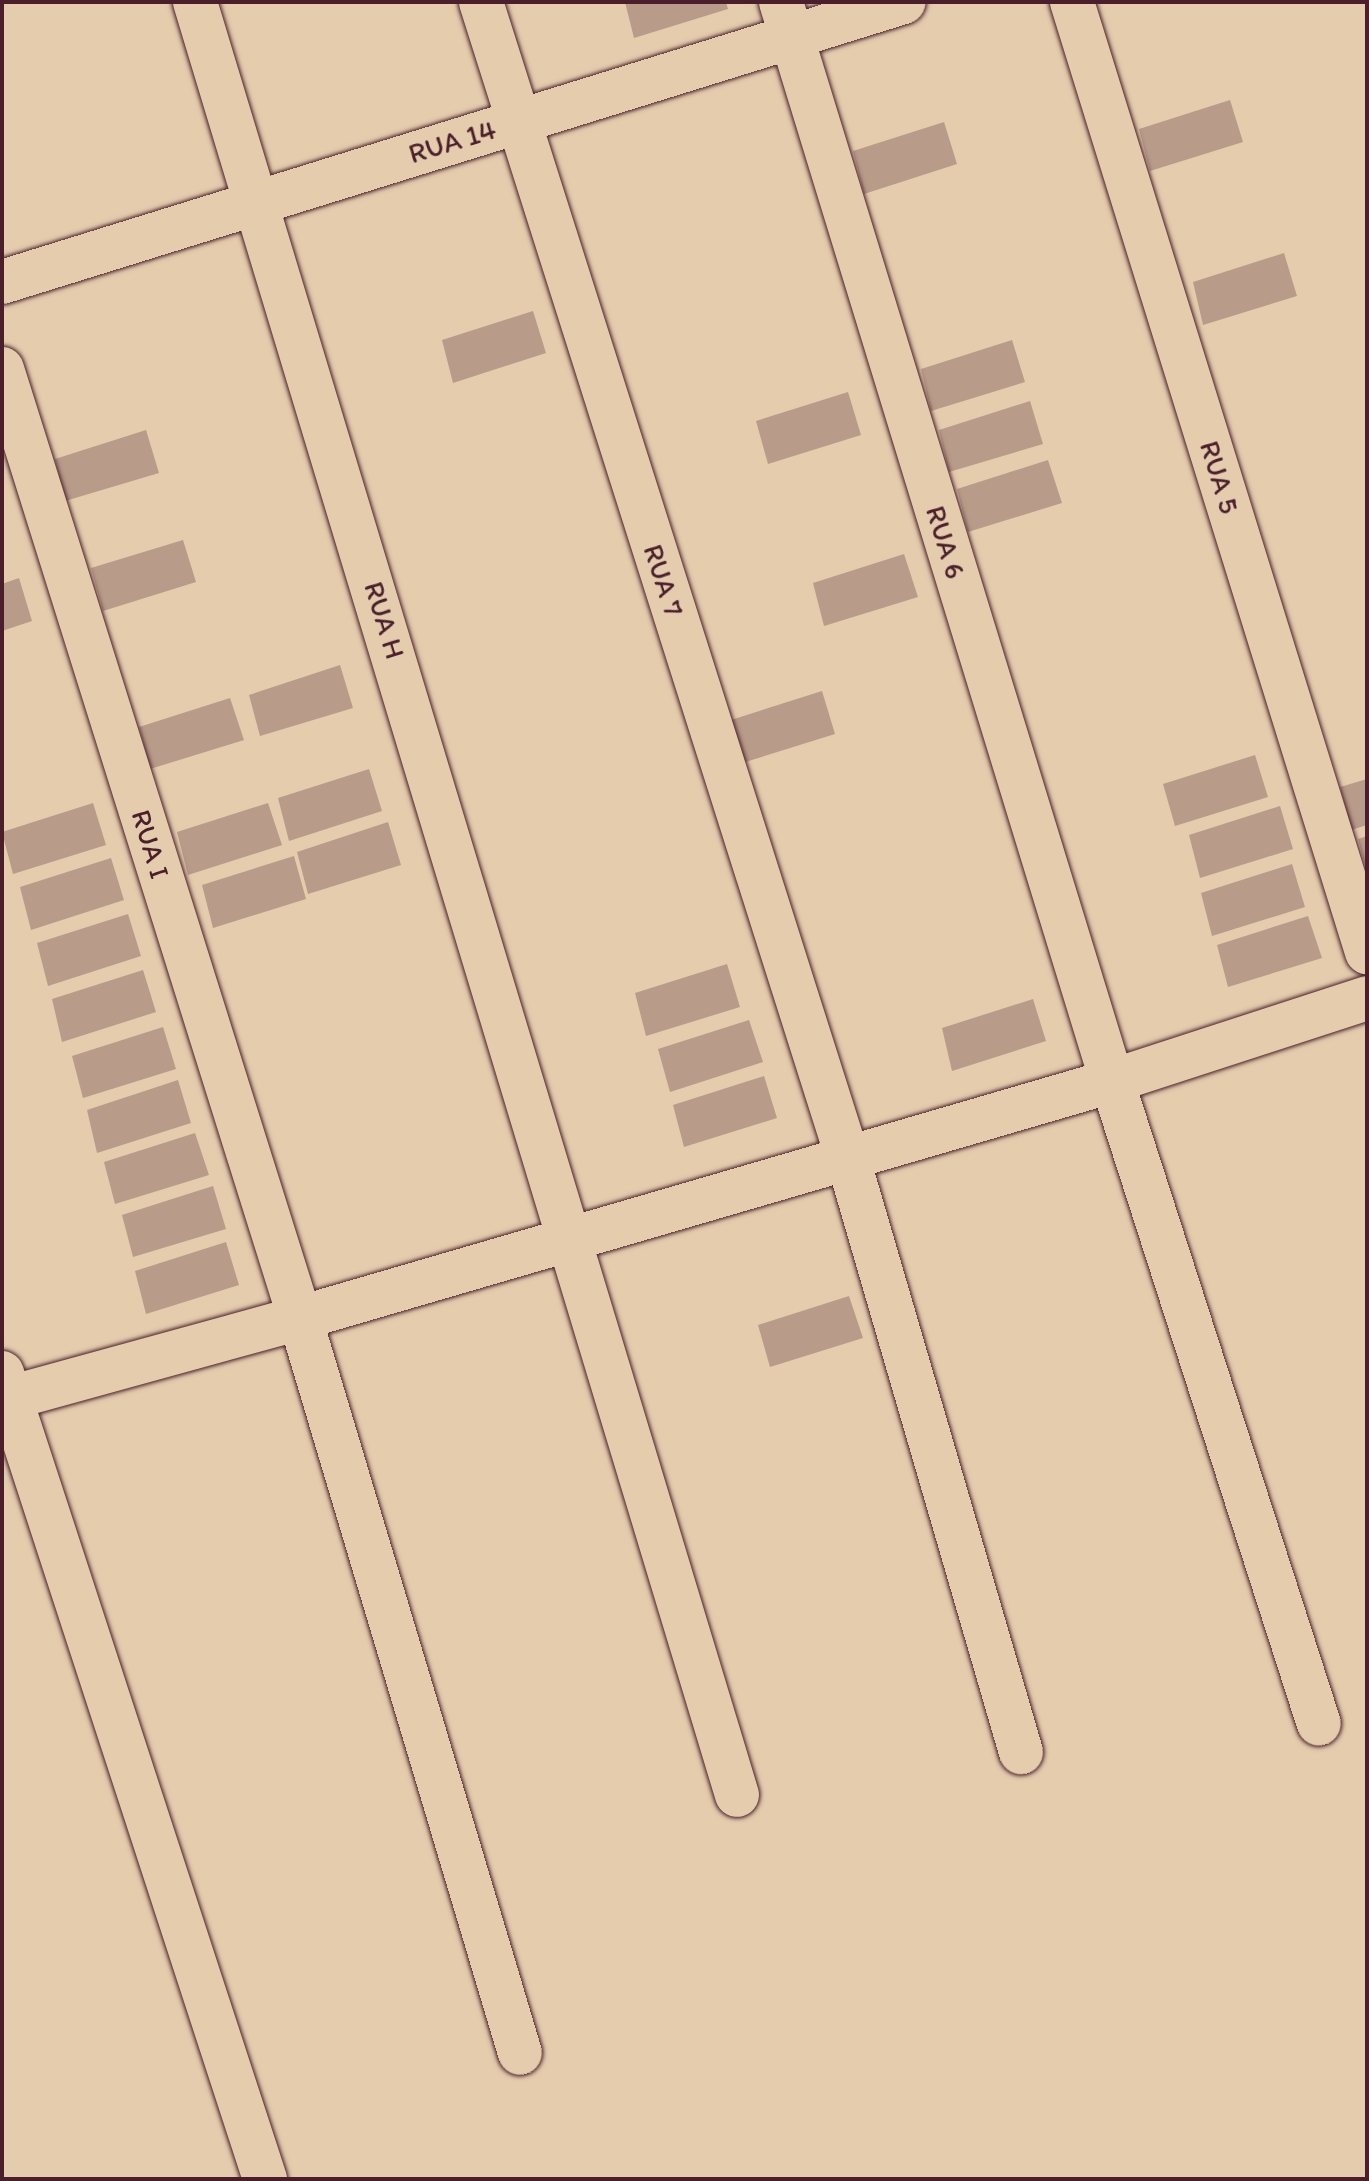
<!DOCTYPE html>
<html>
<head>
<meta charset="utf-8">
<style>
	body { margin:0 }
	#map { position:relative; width:1369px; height:2181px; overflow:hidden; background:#e4ccad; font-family:Itim,sans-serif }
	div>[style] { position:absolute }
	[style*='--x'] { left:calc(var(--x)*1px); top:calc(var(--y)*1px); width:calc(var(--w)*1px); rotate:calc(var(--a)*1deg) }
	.building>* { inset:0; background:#b99b89 }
	.roads { filter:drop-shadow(0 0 2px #4a1f2b) drop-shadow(0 0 2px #4a1f2b) }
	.street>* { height:44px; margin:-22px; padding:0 22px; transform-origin:22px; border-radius:22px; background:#e4ccad }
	span { translate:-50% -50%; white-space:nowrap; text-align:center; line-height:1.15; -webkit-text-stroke:6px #e4ccad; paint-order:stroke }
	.street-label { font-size:28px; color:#4a1f2b }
	.frame { position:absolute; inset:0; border:4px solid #4a1f2b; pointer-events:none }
</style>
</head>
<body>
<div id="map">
	<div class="building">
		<i style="clip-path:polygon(625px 2px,726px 2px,728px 9px,634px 38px)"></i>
		<i style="clip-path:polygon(1230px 100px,1243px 142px,1150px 171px,1139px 129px)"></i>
		<i style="clip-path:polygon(944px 122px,957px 164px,864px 194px,853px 151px)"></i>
		<i style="clip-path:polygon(1284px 253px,1297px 296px,1203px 325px,1193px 282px)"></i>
		<i style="clip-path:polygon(533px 311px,546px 353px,453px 383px,442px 340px)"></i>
		<i style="clip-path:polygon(1012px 340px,1025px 382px,931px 411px,921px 369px)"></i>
		<i style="clip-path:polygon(848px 392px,861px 435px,768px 464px,756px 421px)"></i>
		<i style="clip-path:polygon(1030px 401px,1043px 444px,949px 472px,939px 430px)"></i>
		<i style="clip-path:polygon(146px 430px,159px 473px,65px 501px,55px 459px)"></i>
		<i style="clip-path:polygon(1048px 460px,1062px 503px,968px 532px,957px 489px)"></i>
		<i style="clip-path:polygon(183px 540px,196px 582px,103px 611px,91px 568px)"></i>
		<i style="clip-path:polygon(904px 554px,918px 597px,824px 626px,813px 583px)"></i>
		<i style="clip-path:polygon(19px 578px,32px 621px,2px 631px,2px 584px)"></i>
		<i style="clip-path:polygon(340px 665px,353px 708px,260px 736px,249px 695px)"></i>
		<i style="clip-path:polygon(822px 691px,835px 734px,742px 763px,731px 720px)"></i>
		<i style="clip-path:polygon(230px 698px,244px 740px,150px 769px,139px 727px)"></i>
		<i style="clip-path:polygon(1255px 755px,1268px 797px,1175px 826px,1163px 784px)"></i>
		<i style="clip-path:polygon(369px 769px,382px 811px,289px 841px,278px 798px)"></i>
		<i style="clip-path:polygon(1367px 779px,1367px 825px,1351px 830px,1340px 787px)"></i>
		<i style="clip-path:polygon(93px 803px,106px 845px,13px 874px,2px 832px)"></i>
		<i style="clip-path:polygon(268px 803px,282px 845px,188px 875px,177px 832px)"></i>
		<i style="clip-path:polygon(1280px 806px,1293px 849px,1200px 878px,1189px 835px)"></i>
		<i style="clip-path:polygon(388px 822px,401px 865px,308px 894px,297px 852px)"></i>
		<i style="clip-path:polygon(1367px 836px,1367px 869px,1366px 869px,1358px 839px)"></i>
		<i style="clip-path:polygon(294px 856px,306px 899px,213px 928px,202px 885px)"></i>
		<i style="clip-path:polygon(111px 858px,124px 900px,31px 930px,20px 887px)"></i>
		<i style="clip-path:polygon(1292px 864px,1305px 907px,1212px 936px,1201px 893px)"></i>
		<i style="clip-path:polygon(128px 914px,141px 956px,48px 986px,37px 943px)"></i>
		<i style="clip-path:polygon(1308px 916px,1322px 958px,1228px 987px,1217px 945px)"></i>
		<i style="clip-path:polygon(727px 964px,740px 1007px,646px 1036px,635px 993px)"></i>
		<i style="clip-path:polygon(143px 970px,156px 1012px,62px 1042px,52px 999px)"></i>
		<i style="clip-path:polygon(1033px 999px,1046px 1041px,952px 1071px,942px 1028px)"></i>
		<i style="clip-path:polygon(749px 1020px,763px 1062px,670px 1092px,658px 1049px)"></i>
		<i style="clip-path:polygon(163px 1027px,176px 1069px,83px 1098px,72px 1056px)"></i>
		<i style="clip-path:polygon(764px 1076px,777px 1118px,684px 1147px,673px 1105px)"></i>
		<i style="clip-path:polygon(178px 1080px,191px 1123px,97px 1153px,87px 1110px)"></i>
		<i style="clip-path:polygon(195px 1133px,209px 1175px,115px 1204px,104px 1162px)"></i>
		<i style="clip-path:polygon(213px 1186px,226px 1229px,133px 1257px,122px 1215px)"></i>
		<i style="clip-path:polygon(226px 1242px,239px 1285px,146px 1314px,135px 1271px)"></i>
		<i style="clip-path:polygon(849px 1296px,863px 1338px,770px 1367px,758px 1325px)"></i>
	</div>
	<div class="roads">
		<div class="street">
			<i style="--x:195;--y:2;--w:1873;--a:73.18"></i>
			<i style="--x:481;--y:2;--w:1214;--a:72.4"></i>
			<i style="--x:848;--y:1159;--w:618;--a:73.74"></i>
			<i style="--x:781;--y:2;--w:1129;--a:72.95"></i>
			<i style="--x:1112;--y:1081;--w:675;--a:72.16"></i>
			<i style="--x:1072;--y:2;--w:995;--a:72.75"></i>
			<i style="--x:2;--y:282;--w:944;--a:-17.25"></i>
			<i style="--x:2;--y:369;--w:995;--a:72.57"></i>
			<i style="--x:300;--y:1318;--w:767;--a:73.34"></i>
			<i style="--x:2;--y:1373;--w:848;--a:71.93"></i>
			<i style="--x:2;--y:1400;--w:309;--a:-15.4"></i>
			<i style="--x:300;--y:1318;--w:846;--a:-16.27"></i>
			<i style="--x:1112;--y:1081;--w:268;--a:-18"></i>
		</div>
	</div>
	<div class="street-label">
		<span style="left:452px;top:141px;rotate:-17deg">RUA 14</span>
		<span style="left:1220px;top:477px;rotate:73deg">RUA 5</span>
		<span style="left:946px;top:542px;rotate:73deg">RUA 6</span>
		<span style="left:664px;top:580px;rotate:72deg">RUA 7</span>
		<span style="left:385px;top:620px;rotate:73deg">RUA H</span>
		<span style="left:151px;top:844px;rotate:73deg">RUA I</span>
	</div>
	<div class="frame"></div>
</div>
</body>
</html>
